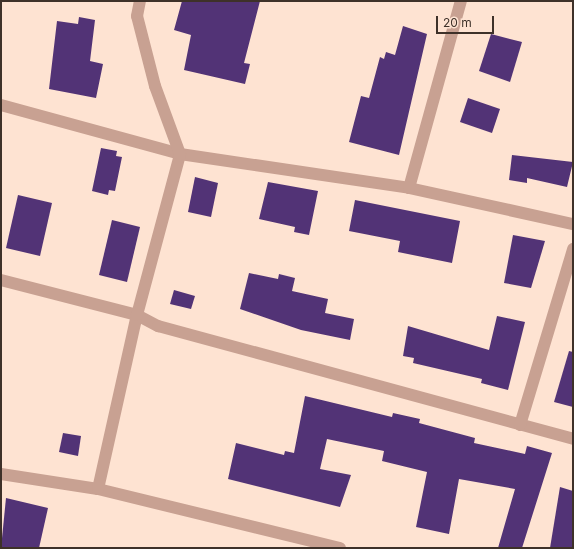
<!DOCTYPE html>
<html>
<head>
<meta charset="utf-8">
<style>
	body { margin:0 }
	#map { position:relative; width:574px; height:549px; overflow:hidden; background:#fee3d2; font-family:Inter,sans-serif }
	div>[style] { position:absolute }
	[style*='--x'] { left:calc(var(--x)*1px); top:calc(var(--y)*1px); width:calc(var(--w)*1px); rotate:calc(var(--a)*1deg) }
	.building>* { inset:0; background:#523376 }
	.minor>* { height:12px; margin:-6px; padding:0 6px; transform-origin:6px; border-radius:6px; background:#c8a192 }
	span { translate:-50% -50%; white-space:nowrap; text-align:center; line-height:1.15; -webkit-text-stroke:4px #fee3d2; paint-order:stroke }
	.frame { position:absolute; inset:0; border:2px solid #3e3129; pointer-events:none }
	.scale { position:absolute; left:436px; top:16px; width:58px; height:18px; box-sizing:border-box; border:2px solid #3e3129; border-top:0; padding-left:5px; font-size:12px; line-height:14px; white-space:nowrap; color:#3e3129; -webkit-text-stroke:3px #fee3d2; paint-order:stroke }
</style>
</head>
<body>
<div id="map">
	<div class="building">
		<i style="clip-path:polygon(182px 1px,260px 1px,244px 63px,250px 64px,245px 84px,184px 70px,191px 35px,174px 30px)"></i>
		<i style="clip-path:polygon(79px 17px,95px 20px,90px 61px,103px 64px,96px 98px,49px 89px,57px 21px,78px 24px)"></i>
		<i style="clip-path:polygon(403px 26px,427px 34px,399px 155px,349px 142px,361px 96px,369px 98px,380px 57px,384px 59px,386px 52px,395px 55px)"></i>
		<i style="clip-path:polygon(491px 34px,522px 42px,510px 82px,479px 71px)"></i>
		<i style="clip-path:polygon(468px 98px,500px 109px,492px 133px,460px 122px)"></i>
		<i style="clip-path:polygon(101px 148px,117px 151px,116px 156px,122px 157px,115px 191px,109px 190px,108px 195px,92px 191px)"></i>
		<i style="clip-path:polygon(512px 155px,573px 162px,567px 187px,527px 178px,527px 183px,509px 180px)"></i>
		<i style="clip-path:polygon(195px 177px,218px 183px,211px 217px,188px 212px)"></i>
		<i style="clip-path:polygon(268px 182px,318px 191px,309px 235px,294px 232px,295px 227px,259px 219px)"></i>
		<i style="clip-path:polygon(18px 195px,52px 203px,40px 256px,6px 248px)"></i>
		<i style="clip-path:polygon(355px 200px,460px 221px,452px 263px,398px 252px,400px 241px,349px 231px)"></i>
		<i style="clip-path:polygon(112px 220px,140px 227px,127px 282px,99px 275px)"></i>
		<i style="clip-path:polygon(513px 235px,545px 241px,531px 288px,504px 283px)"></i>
		<i style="clip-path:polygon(249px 273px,278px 279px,279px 274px,295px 278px,292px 291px,328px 299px,325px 313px,354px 319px,350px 340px,301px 330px,240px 309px)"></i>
		<i style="clip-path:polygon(174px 290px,195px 296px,191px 309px,170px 304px)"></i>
		<i style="clip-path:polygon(497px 316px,525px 322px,508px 390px,481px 383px,482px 379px,413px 363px,414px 358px,403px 356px,408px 326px,489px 350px)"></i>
		<i style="clip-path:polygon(569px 351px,573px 352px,573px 407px,554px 402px)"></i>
		<i style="clip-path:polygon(305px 396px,392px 417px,393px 413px,420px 419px,419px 423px,475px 438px,474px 443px,525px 454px,527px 446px,552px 453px,522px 548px,498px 548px,515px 489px,459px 479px,449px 534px,416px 527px,427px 472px,382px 461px,384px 451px,327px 439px,320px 469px,351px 475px,340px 507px,228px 479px,236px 443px,284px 455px,285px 451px,294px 453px)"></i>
		<i style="clip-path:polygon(63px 433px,81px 436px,78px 456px,59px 452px)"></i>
		<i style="clip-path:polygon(560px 487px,573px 491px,573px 548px,550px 548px)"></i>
		<i style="clip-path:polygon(6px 498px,48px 508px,39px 548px,1px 548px)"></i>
	</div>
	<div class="minor">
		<i style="--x:1;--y:105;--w:186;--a:15.3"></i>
		<i style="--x:180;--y:154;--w:232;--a:8.4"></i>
		<i style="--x:409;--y:188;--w:168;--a:12.4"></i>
		<i style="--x:409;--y:188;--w:194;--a:-74.5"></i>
		<i style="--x:1;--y:280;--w:140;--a:14.4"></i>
		<i style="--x:137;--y:315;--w:24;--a:28"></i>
		<i style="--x:158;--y:326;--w:430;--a:15.2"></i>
		<i style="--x:520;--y:425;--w:184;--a:-73.2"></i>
		<i style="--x:1;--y:474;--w:98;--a:8.8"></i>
		<i style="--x:98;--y:489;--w:249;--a:13.7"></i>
		<i style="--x:98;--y:489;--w:178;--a:-77.4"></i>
		<i style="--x:137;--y:315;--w:167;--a:-75"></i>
		<i style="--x:180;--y:154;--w:72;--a:-110.2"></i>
		<i style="--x:155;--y:86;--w:72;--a:-104.4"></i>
		<i style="--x:137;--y:16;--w:15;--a:-79"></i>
	</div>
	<div class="frame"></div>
	<div class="scale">20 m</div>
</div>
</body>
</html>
